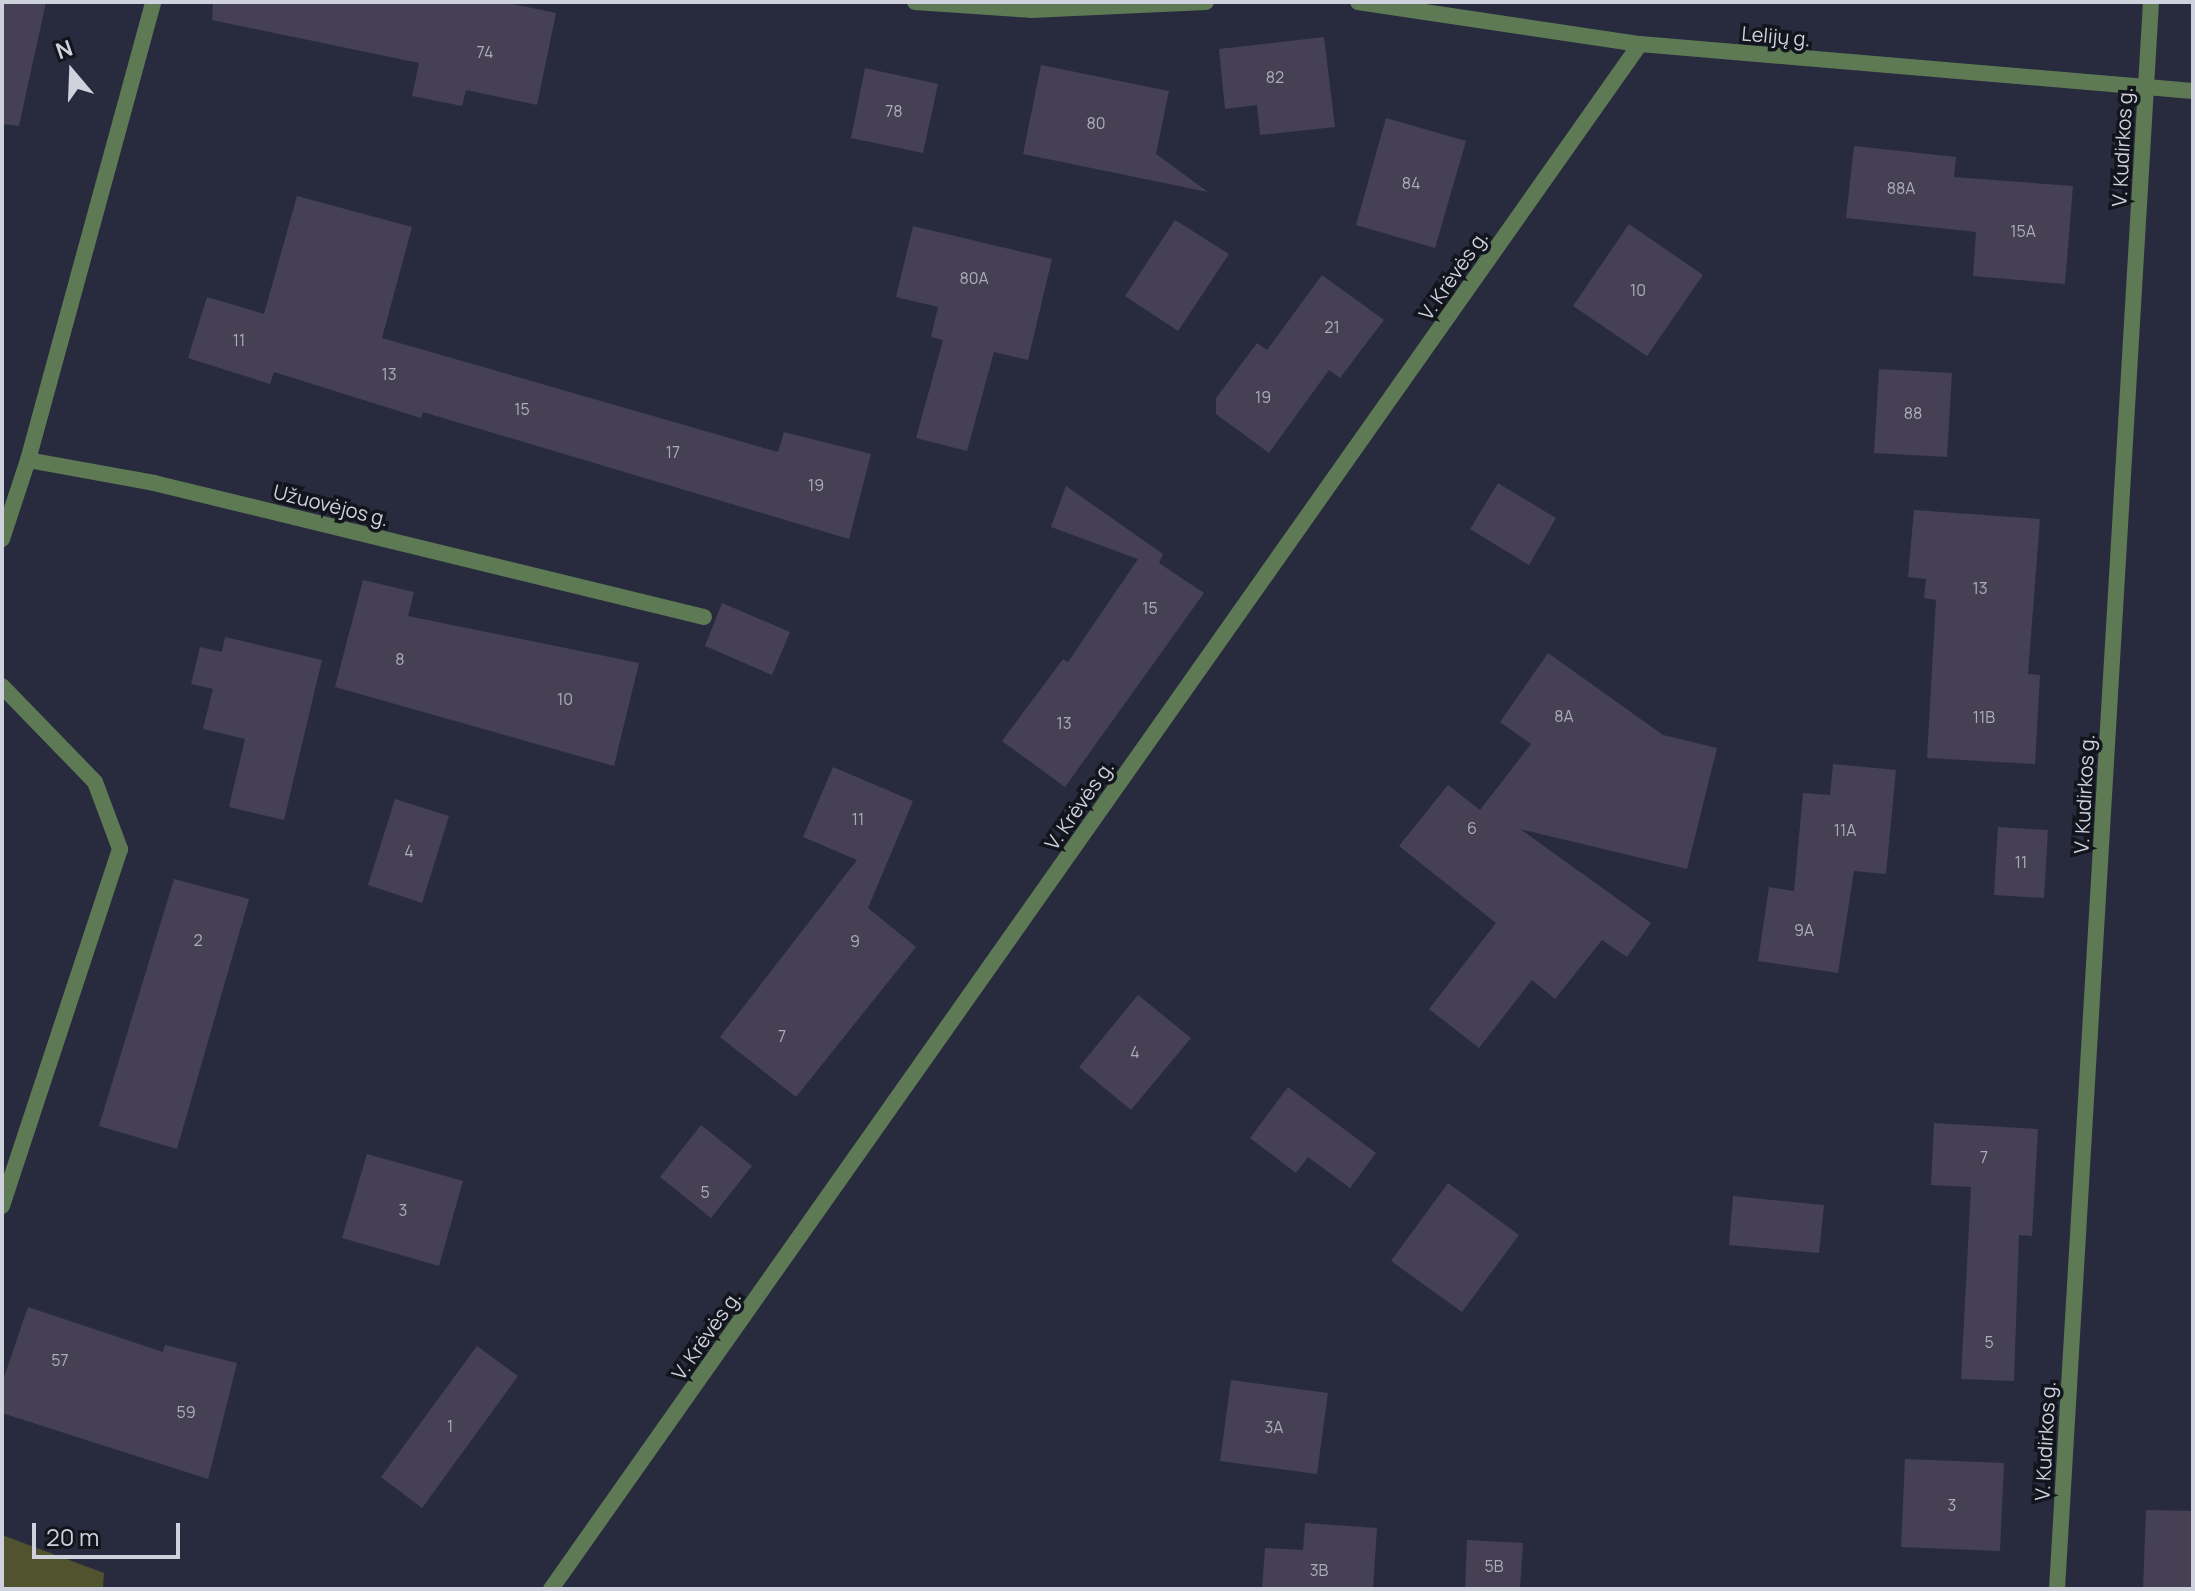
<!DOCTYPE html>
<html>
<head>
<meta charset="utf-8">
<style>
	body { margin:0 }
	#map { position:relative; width:2195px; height:1591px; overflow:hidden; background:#282b3e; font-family:Manrope,sans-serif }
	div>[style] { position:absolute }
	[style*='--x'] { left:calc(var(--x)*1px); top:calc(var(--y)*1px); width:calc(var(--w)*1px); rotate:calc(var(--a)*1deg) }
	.green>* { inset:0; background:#51532e }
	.building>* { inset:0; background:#454053 }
	.minor>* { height:16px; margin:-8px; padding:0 8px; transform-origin:8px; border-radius:8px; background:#5e7a55 }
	span { translate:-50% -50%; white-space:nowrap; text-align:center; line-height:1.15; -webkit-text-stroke:7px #13151d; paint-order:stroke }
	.number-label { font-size:16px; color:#acadba }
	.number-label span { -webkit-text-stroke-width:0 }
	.street-label { font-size:20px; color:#cfd1dd }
	.frame { position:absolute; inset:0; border:4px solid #cfd1dd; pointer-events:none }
	.north { position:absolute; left:32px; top:32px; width:80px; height:80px; -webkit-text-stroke:6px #13151d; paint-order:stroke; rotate:341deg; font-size:22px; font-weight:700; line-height:32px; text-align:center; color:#cfd1dd }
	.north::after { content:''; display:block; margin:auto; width:28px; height:36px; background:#cfd1dd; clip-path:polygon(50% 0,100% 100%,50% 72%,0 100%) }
	.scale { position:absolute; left:32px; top:1523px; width:148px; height:36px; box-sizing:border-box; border:4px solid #cfd1dd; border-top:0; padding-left:10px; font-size:24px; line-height:28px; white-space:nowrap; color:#cfd1dd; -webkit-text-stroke:6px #13151d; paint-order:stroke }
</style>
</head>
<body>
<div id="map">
	<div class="green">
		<i style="clip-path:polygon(2px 1535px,104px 1573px,103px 1589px,2px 1589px)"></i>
	</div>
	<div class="building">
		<i style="clip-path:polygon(2px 2px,46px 2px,19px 126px,2px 124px)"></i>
		<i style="clip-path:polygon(213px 2px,503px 2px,556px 13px,537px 105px,466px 90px,462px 106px,412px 96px,419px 63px,212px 20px)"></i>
		<i style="clip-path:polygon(1324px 37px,1335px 127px,1260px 135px,1257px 105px,1225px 109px,1219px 49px)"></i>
		<i style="clip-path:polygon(1041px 65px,1169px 91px,1156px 154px,1208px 192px,1023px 154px)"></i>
		<i style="clip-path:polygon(865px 68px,938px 84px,923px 153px,851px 138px)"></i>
		<i style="clip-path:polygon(1386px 118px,1466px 141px,1435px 248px,1356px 225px)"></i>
		<i style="clip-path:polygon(1854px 146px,1956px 157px,1954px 177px,2073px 186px,2065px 284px,1973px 276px,1976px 232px,1846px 218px)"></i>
		<i style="clip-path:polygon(297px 196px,412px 227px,382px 338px,778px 452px,784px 432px,871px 454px,849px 539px,423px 412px,421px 418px,274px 372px,270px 384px,188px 358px,207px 297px,264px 314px)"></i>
		<i style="clip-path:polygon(1175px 220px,1229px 254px,1178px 331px,1125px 296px)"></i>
		<i style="clip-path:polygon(1629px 224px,1703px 275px,1647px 356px,1573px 306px)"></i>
		<i style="clip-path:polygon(913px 226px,1052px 259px,1028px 360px,994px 352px,967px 451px,916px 438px,943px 340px,931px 337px,938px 307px,896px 297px)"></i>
		<i style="clip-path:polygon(1322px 275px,1384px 320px,1340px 378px,1329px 370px,1269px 453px,1216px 414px,1216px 398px,1257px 343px,1267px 350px)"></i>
		<i style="clip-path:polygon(1879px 369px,1952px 373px,1947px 457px,1874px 453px)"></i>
		<i style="clip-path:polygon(1498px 483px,1556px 518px,1529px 565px,1470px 529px)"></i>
		<i style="clip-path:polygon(1066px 486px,1163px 554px,1159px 563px,1204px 593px,1065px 787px,1002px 741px,1063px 659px,1068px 662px,1138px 559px,1051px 527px)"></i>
		<i style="clip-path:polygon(1914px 510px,2040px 519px,2028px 674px,2040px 675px,2035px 764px,1927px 758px,1936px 600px,1924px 598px,1926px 579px,1908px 577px)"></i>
		<i style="clip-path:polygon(363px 580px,414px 592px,408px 616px,639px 663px,614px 766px,335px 687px)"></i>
		<i style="clip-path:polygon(722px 603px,790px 632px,772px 675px,705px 646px)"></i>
		<i style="clip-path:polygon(225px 637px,322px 660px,284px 820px,229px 807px,245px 739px,203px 729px,213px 689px,191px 684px,200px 647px,222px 652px)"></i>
		<i style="clip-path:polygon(1548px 653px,1663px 735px,1717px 748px,1687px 869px,1520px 829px,1651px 923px,1627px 957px,1602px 940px,1555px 999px,1532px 980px,1479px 1048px,1429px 1009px,1496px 923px,1399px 846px,1448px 785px,1480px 810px,1531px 744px,1500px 722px)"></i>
		<i style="clip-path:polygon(1833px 764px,1896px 770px,1886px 874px,1854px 871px,1838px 973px,1758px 961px,1769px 887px,1794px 891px,1803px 793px,1830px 795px)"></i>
		<i style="clip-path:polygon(833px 767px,913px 801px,868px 908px,916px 947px,796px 1097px,720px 1037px,857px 860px,803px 837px)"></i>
		<i style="clip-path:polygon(395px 799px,449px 816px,422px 903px,368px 885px)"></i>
		<i style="clip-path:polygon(1998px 827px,2048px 830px,2044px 898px,1994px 895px)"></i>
		<i style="clip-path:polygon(174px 879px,249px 899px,177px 1149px,99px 1126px)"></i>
		<i style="clip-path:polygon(1138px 995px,1191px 1038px,1131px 1110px,1079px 1067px)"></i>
		<i style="clip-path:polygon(1288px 1087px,1376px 1153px,1350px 1188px,1308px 1157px,1296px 1173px,1250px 1138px)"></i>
		<i style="clip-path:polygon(1934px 1123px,2038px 1129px,2032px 1236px,2019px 1235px,2014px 1381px,1961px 1379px,1971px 1187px,1931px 1185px)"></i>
		<i style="clip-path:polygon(701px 1125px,752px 1166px,711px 1218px,660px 1177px)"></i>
		<i style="clip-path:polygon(367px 1154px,463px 1181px,439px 1266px,342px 1238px)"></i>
		<i style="clip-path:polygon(1448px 1183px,1519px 1235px,1462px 1312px,1391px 1261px)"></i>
		<i style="clip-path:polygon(1733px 1196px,1824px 1205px,1819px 1253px,1729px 1245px)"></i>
		<i style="clip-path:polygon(28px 1307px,163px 1352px,165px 1345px,237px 1363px,208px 1479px,2px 1413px,2px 1383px)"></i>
		<i style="clip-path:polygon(477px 1346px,518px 1376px,422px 1508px,381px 1477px)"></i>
		<i style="clip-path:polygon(1231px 1380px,1328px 1393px,1317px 1474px,1220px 1461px)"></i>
		<i style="clip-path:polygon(1905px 1459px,2004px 1463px,2000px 1551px,1901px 1547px)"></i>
		<i style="clip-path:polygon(2146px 1510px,2193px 1511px,2193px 1589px,2143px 1589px)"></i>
		<i style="clip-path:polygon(1305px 1523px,1377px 1528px,1373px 1589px,1262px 1589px,1265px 1548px,1303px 1550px)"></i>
		<i style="clip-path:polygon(1467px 1540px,1523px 1543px,1520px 1589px,1465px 1589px)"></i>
	</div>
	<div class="minor">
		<i style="--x:915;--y:2;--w:116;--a:3.9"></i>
		<i style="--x:1031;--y:10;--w:175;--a:-2.6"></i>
		<i style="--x:1358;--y:2;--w:285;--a:8.5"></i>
		<i style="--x:1640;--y:44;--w:555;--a:4.86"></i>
		<i style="--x:28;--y:460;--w:475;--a:-74.7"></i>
		<i style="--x:2;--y:539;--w:83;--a:-71.8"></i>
		<i style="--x:28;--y:460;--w:128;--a:10.3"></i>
		<i style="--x:154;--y:483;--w:566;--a:13.69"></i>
		<i style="--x:2;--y:686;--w:134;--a:45.9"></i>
		<i style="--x:95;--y:782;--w:72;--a:69.5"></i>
		<i style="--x:120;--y:849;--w:376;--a:108.3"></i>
		<i style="--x:551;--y:1589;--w:1890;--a:-54.82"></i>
		<i style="--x:2057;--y:1589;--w:1590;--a:-86.61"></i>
	</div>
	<div class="number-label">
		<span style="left:485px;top:52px">74</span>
		<span style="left:1275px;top:77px">82</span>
		<span style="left:894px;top:111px">78</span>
		<span style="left:1096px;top:123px">80</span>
		<span style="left:1411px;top:183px">84</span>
		<span style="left:1901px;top:188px">88A</span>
		<span style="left:2023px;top:231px">15A</span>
		<span style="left:974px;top:278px">80A</span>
		<span style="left:1638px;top:290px">10</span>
		<span style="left:1332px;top:327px">21</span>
		<span style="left:239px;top:340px">11</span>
		<span style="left:389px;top:374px">13</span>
		<span style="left:1263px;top:397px">19</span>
		<span style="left:522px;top:409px">15</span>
		<span style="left:1913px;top:413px">88</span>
		<span style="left:673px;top:452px">17</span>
		<span style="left:816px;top:485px">19</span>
		<span style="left:1980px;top:588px">13</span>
		<span style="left:1150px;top:608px">15</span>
		<span style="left:400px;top:659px">8</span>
		<span style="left:565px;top:699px">10</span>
		<span style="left:1564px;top:716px">8A</span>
		<span style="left:1984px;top:717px">11B</span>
		<span style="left:1064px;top:723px">13</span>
		<span style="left:858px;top:819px">11</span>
		<span style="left:1472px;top:828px">6</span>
		<span style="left:1845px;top:830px">11A</span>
		<span style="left:409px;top:851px">4</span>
		<span style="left:2021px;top:862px">11</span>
		<span style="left:1804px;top:930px">9A</span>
		<span style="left:198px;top:940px">2</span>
		<span style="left:855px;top:941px">9</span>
		<span style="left:782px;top:1036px">7</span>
		<span style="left:1135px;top:1052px">4</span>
		<span style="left:1984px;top:1157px">7</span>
		<span style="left:705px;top:1192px">5</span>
		<span style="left:403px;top:1210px">3</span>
		<span style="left:1989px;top:1342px">5</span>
		<span style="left:60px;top:1360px">57</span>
		<span style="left:186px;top:1412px">59</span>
		<span style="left:450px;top:1426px">1</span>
		<span style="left:1274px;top:1427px">3A</span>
		<span style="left:1952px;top:1505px">3</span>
		<span style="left:1494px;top:1566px">5B</span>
		<span style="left:1319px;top:1570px">3B</span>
	</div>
	<div class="street-label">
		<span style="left:1776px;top:36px;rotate:5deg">Lelijų g.</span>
		<span style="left:2122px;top:147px;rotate:-87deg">V. Kudirkos g.</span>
		<span style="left:1453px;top:275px;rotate:-55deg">V. Krėvės g.</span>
		<span style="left:331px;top:505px;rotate:14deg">Užuovėjos g.</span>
		<span style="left:2084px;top:794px;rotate:-87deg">V. Kudirkos g.</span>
		<span style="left:1079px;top:805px;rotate:-55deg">V. Krėvės g.</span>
		<span style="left:706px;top:1335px;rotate:-55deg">V. Krėvės g.</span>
		<span style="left:2045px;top:1441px;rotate:-87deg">V. Kudirkos g.</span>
	</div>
	<div class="frame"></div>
	<div class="north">N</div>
	<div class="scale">20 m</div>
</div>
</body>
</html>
